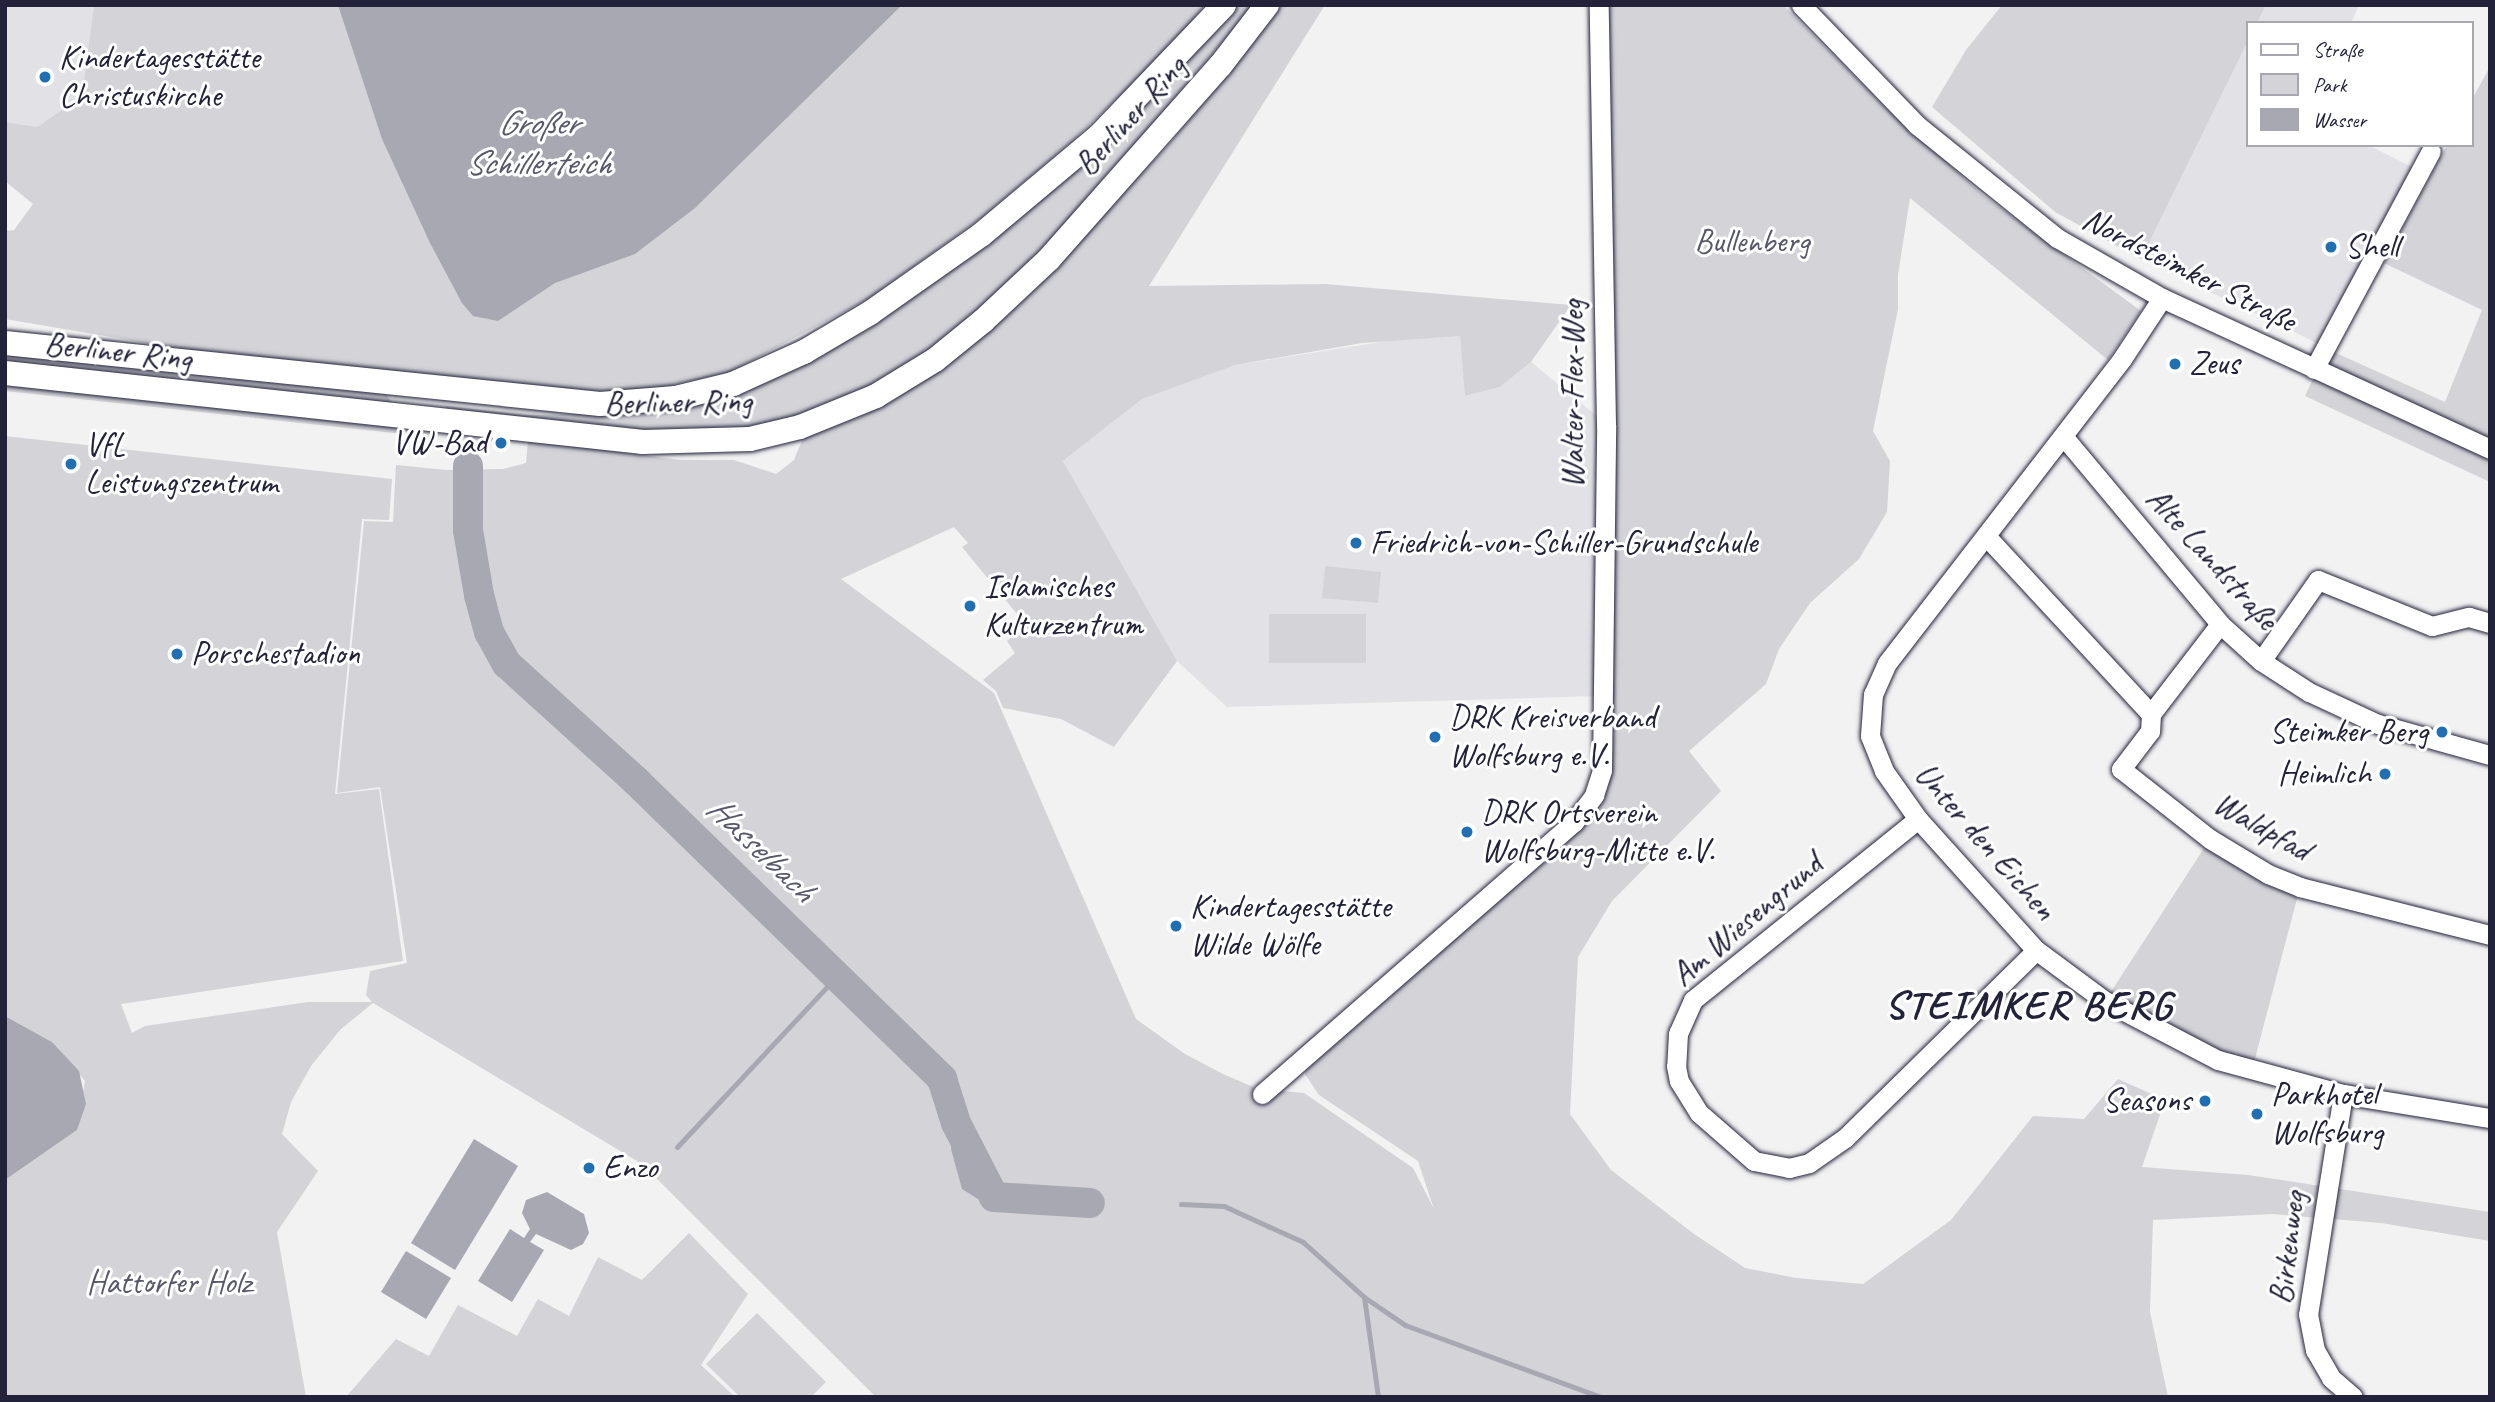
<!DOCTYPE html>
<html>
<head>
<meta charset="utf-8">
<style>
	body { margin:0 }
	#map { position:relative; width:2495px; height:1402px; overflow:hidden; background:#f2f2f3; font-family:Caveat,sans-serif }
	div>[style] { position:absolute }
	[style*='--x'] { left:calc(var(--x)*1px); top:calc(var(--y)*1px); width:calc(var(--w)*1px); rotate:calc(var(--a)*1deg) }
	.built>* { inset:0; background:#e2e2e6 }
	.green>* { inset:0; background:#d3d3d8 }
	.water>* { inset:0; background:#a8a8b2 }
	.stream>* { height:5px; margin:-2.5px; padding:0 2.5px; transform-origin:2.5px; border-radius:2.5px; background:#a8a8b2 }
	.river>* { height:30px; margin:-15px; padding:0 15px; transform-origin:15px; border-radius:15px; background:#a8a8b2 }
	.roads { filter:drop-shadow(0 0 2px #22223b) drop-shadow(0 0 2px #22223b) }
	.minor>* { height:19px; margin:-9.5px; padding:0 9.5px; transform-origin:9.5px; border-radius:9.5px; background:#fff }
	.major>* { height:24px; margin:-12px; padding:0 12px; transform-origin:12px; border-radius:12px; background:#fff }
	.dots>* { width:19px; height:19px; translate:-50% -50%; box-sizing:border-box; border:4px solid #fff; border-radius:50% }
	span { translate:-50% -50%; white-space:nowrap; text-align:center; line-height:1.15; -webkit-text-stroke:6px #fff; paint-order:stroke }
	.poi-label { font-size:33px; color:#22223b }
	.left { translate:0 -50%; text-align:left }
	.right { translate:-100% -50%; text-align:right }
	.street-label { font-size:33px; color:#22223b }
	.park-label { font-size:33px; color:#57576a }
	.water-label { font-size:35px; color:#58586b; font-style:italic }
	.district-label { font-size:40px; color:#22223b; font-weight:700; letter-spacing:2px }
	.frame { position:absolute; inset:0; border:7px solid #22223b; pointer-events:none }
	.legend { position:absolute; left:2246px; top:21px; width:228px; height:126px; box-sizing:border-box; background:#fff; border:2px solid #a7a7b1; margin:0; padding:9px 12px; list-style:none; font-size:21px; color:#22223b }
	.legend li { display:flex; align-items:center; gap:14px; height:35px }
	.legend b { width:35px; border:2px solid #a7a7b1 }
</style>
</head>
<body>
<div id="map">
	<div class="built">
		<i style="clip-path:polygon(5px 5px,94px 5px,82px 96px,37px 127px,5px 122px)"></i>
		<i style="clip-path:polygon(2266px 5px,2359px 5px,2351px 23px,2257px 23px)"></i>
		<i style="clip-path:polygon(2248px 41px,2248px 145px,2368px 145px,2418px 170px,2321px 345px,2141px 259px)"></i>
		<i style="clip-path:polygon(1425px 335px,1460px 336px,1466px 396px,1500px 387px,1531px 362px,1604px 422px,1599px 696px,1227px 707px,1177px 661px,1063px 461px,1142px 399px,1170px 386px,1235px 365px)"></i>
	</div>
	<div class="green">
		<i style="clip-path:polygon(94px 5px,1205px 5px,1166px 52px,1072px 141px,981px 218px,868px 299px,730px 372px,651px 390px,598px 393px,182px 349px,5px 319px,5px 231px,14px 230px,33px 204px,5px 181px,5px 122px,37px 127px,82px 96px)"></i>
		<i style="clip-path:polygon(1235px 5px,1255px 5px,1023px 273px,956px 333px,862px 394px,776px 423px,732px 430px,640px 433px,446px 412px,446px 406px,526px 415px,638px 413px,841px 342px)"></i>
		<i style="clip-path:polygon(1282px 5px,1325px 5px,1149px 286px,1325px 284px,1571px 305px,1531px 362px,1500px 387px,1465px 396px,1460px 336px,1362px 343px,1235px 365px,1142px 399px,1063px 461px,1177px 661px,1114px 747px,1061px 719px,1003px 708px,996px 691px,983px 680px,1015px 653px,1007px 641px,1026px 625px,962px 547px,968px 543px,954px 527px,841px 579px,994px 693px,1136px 1019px,1185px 1054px,1223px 1074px,1258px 1089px,1304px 1093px,1413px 1168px,1434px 1209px,1418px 1161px,1319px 1095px,1305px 1074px,1307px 1059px,1434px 950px,1610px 772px,1613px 740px,1605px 590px,1600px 5px,1783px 5px,1885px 107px,1983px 195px,2141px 311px,2108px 360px,1910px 198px,1898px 275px,1898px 309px,1873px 431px,1890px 461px,1887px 512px,1859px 559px,1810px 603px,1779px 649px,1766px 684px,1689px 751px,1721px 791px,1612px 901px,1578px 957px,1570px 1114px,1611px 1170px,1694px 1234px,1745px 1268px,1796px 1278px,1863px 1284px,1951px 1220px,2033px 1116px,2084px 1119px,2118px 1079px,2165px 1100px,2142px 1167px,2248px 1175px,2490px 1212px,2490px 1241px,2381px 1223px,2272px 1214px,2153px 1220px,2150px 1312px,2168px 1397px,876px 1397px,642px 1164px,373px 1003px,340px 1030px,311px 1066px,291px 1102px,282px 1134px,318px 1171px,277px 1232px,306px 1397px,5px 1397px,5px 1180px,77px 1130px,85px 1081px,52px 1042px,5px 1016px,5px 436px,392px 479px,389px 520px,362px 519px,335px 794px,379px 789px,403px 961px,121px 1004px,132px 1033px,145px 1026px,308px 1002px,372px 1002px,366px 995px,370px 971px,407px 963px,380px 787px,337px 793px,364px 521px,393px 522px,396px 465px,447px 470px,503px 469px,526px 463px,528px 440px,680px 460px,734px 460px,776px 474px,794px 460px,803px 438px,1034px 286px,1167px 147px)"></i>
		<i style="clip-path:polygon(2002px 5px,2266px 5px,2257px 23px,2248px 23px,2248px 41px,2141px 259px,2055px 212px,1932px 107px,1966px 50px)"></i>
		<i style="clip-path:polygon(2490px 67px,2490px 482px,2305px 396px,2327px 349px,2445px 402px,2482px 310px,2384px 263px,2447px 145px,2472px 145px,2472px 99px)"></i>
		<i style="clip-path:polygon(5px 352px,385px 393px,394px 405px,5px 366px)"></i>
		<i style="clip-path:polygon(5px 383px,394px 426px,403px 434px,5px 391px)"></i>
		<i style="clip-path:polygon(1325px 566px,1381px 572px,1378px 603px,1322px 598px)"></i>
		<i style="clip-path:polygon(1269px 614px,1366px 614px,1366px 663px,1269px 663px)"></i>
		<i style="clip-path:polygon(2210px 839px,2300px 887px,2252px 1070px,2105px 1001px)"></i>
		<i style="clip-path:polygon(689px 1233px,748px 1294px,701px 1365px,735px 1397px,346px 1397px,396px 1339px,429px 1356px,458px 1305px,517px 1336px,538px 1299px,569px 1316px,598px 1257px,642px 1280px)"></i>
		<i style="clip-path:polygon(757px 1313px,826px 1382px,811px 1397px,740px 1397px,706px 1364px)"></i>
	</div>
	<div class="water">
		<i style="clip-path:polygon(338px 5px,902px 5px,695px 208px,635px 254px,555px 283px,498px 321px,473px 316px,462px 303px,430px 243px,382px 139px)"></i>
		<i style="clip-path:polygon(5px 1016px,52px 1042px,79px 1071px,86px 1104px,77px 1130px,5px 1180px)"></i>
		<i style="clip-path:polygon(956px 1123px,978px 1137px,994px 1197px,978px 1199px,962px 1189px,951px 1149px)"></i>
		<i style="clip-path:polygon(474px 1139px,518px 1166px,455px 1270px,411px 1243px)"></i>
		<i style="clip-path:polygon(547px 1192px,584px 1214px,589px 1233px,583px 1244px,571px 1250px,536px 1234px,530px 1242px,544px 1250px,512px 1302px,478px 1281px,510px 1229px,524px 1238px,530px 1229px,522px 1213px,526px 1200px)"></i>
		<i style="clip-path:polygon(406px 1251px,451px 1278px,426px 1319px,381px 1292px)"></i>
	</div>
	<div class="stream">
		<i style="--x:677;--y:1147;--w:233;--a:-46.9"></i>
		<i style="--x:1181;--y:1204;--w:43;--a:2.7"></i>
		<i style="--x:1224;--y:1206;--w:87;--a:24.5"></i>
		<i style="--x:1303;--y:1242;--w:82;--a:42"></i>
		<i style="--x:1364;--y:1297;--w:50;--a:34.3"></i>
		<i style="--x:1405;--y:1325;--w:209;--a:20.2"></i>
		<i style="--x:1364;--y:1297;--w:101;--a:82"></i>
	</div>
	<div class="river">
		<i style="--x:468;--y:466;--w:64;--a:90"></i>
		<i style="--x:468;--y:530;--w:66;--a:80.4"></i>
		<i style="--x:479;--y:595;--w:38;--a:75"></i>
		<i style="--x:489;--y:632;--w:37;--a:61"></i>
		<i style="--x:507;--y:664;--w:176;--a:42.2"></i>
		<i style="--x:637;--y:782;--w:426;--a:44.2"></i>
		<i style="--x:942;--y:1079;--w:46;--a:72.3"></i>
		<i style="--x:956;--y:1123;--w:83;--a:62.8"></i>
		<i style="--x:994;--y:1197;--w:96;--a:3.6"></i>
	</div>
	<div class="roads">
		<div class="minor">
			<i style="--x:1801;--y:5;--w:167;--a:46"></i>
			<i style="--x:1917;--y:125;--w:180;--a:38.9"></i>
			<i style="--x:2057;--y:238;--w:121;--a:29.7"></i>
			<i style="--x:2162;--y:298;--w:361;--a:24.7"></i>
			<i style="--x:2162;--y:298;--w:73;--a:123.3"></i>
			<i style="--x:2122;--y:359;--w:384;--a:127.7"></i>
			<i style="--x:1887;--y:663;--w:34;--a:114"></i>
			<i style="--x:1873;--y:694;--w:42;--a:94.1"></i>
			<i style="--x:1870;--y:736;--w:38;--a:68"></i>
			<i style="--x:1884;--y:771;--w:59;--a:54.7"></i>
			<i style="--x:1918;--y:819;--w:176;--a:48"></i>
			<i style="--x:2036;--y:950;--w:86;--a:36.5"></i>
			<i style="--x:2105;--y:1001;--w:127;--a:27.6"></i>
			<i style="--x:2218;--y:1060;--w:130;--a:15.2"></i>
			<i style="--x:2343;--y:1094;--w:149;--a:9.3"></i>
			<i style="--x:2314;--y:369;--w:247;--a:-61.8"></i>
			<i style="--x:2063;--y:436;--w:245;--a:50.1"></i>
			<i style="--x:2220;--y:624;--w:55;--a:42.1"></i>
			<i style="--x:2261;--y:661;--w:57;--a:32.9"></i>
			<i style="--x:2309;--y:692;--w:76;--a:24.9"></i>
			<i style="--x:2378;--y:724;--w:116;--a:15.5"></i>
			<i style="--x:1986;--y:536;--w:243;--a:47.2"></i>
			<i style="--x:2220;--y:624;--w:113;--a:127.5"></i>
			<i style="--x:2151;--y:714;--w:17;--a:93"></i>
			<i style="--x:2150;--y:731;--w:48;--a:127.3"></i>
			<i style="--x:2121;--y:769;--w:113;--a:38.2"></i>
			<i style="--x:2210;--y:839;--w:68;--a:31.1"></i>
			<i style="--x:2268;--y:874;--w:35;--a:22"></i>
			<i style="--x:2300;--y:887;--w:196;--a:14.2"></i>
			<i style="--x:2261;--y:661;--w:99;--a:-54.9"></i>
			<i style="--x:2318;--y:580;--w:123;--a:22"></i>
			<i style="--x:2432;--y:626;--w:38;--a:-14"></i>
			<i style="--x:2469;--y:617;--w:22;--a:16"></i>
			<i style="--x:1918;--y:819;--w:289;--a:141.2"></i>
			<i style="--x:1693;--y:1000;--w:36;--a:114"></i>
			<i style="--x:1678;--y:1033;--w:33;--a:93"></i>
			<i style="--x:1676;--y:1066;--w:15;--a:79"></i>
			<i style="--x:1679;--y:1081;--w:38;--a:58"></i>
			<i style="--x:1699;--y:1113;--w:73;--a:41.1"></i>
			<i style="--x:1754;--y:1161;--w:36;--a:11"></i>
			<i style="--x:1789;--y:1168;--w:21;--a:-14"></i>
			<i style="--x:1809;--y:1163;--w:44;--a:-34.8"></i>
			<i style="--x:1845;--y:1138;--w:268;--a:-44.5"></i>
			<i style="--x:1262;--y:1094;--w:414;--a:-41.1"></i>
			<i style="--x:1574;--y:822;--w:34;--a:-53"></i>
			<i style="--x:1594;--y:795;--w:26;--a:-72"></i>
			<i style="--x:1602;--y:770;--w:345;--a:-89.3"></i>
			<i style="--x:1606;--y:425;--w:420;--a:-91"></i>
			<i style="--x:2343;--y:1094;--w:223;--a:99"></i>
			<i style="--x:2308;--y:1314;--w:37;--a:79"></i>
			<i style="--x:2315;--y:1350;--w:32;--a:60"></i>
			<i style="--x:2331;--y:1378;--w:29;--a:41"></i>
		</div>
		<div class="major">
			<i style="--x:5;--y:343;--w:598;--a:5.85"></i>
			<i style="--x:600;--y:404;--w:76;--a:-4.5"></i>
			<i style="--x:676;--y:398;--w:59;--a:-13.8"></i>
			<i style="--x:733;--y:384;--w:78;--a:-24.3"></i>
			<i style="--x:804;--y:352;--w:77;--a:-30.6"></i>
			<i style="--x:870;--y:313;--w:136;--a:-35.1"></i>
			<i style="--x:981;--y:235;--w:154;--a:-40"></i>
			<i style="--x:1099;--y:136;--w:181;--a:-46.3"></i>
			<i style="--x:5;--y:373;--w:642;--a:6.17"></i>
			<i style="--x:643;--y:442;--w:107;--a:-1.6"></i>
			<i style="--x:750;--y:439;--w:51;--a:-13.5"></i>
			<i style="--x:800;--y:427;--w:82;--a:-22.2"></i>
			<i style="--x:876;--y:396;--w:69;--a:-31.4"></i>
			<i style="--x:935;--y:360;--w:62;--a:-39.1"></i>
			<i style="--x:983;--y:321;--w:91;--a:-43.2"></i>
			<i style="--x:1049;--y:259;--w:258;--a:-48.5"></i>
			<i style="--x:1220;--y:66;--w:77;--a:-52.4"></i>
		</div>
	</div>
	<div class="dots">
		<i style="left:45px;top:77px;background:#1f6fb2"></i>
		<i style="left:2331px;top:247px;background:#1f6fb2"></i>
		<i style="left:2175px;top:364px;background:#1f6fb2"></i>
		<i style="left:501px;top:443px;background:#1f6fb2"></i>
		<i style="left:71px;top:464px;background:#1f6fb2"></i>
		<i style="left:1356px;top:543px;background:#1f6fb2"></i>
		<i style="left:970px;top:606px;background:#1f6fb2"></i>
		<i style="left:177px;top:654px;background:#1f6fb2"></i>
		<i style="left:2442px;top:732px;background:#1f6fb2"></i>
		<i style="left:1435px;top:737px;background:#1f6fb2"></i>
		<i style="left:2385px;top:774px;background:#1f6fb2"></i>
		<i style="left:1467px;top:832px;background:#1f6fb2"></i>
		<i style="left:1176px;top:926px;background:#1f6fb2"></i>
		<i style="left:2205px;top:1101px;background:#1f6fb2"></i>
		<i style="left:2257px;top:1114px;background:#1f6fb2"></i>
		<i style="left:589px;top:1168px;background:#1f6fb2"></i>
	</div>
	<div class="poi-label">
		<span class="left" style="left:59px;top:77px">Kindertagesstätte<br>Christuskirche</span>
		<span class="left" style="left:2345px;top:247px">Shell</span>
		<span class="left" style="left:2189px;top:364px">Zeus</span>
		<span class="right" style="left:487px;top:443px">VW-Bad</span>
		<span class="left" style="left:85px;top:464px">VfL<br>Leistungszentrum</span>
		<span class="left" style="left:1370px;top:543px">Friedrich-von-Schiller-Grundschule</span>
		<span class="left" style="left:984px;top:606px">Islamisches<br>Kulturzentrum</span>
		<span class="left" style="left:191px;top:654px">Porschestadion</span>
		<span class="left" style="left:1449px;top:737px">DRK Kreisverband<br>Wolfsburg e.V.</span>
		<span class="right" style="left:2428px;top:732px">Steimker Berg</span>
		<span class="right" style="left:2371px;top:774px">Heimlich</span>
		<span class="left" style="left:1481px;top:832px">DRK Ortsverein<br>Wolfsburg-Mitte e.V.</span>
		<span class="left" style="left:1190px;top:926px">Kindertagesstätte<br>Wilde Wölfe</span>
		<span class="left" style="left:2271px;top:1114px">Parkhotel<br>Wolfsburg</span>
		<span class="right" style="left:2191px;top:1101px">Seasons</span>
		<span class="left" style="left:603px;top:1168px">Enzo</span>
	</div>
	<div class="street-label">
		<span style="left:1131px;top:116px;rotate:-48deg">Berliner Ring</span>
		<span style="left:2189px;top:270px;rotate:27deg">Nordsteimker Straße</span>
		<span style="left:118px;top:352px;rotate:6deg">Berliner Ring</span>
		<span style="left:1573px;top:394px;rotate:-90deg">Walter-Flex-Weg</span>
		<span style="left:678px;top:403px;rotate:-1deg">Berliner Ring</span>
		<span style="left:2212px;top:559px;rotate:48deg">Alte Landstraße</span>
		<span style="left:2262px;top:827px;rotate:30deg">Waldpfad</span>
		<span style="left:1985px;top:842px;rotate:49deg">Unter den Eichen</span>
		<span style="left:1747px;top:920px;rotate:-40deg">Am Wiesengrund</span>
		<span style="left:2288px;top:1248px;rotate:-83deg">Birkenweg</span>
	</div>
	<div class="park-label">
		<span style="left:1752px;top:242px">Bullenberg</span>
		<span style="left:169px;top:1283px">Hattorfer Holz</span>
	</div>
	<div class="water-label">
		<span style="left:538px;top:143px">Großer<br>Schillerteich</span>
		<span style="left:761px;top:849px;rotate:44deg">Hasselbach</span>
	</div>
	<div class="district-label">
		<span style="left:2029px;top:1005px">STEIMKER BERG</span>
	</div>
	<div class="frame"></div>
	<ul class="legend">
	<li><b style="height:9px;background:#fff"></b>Straße</li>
	<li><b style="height:19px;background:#d3d3d8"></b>Park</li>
	<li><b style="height:19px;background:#a8a8b2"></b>Wasser</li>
	</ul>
</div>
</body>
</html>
